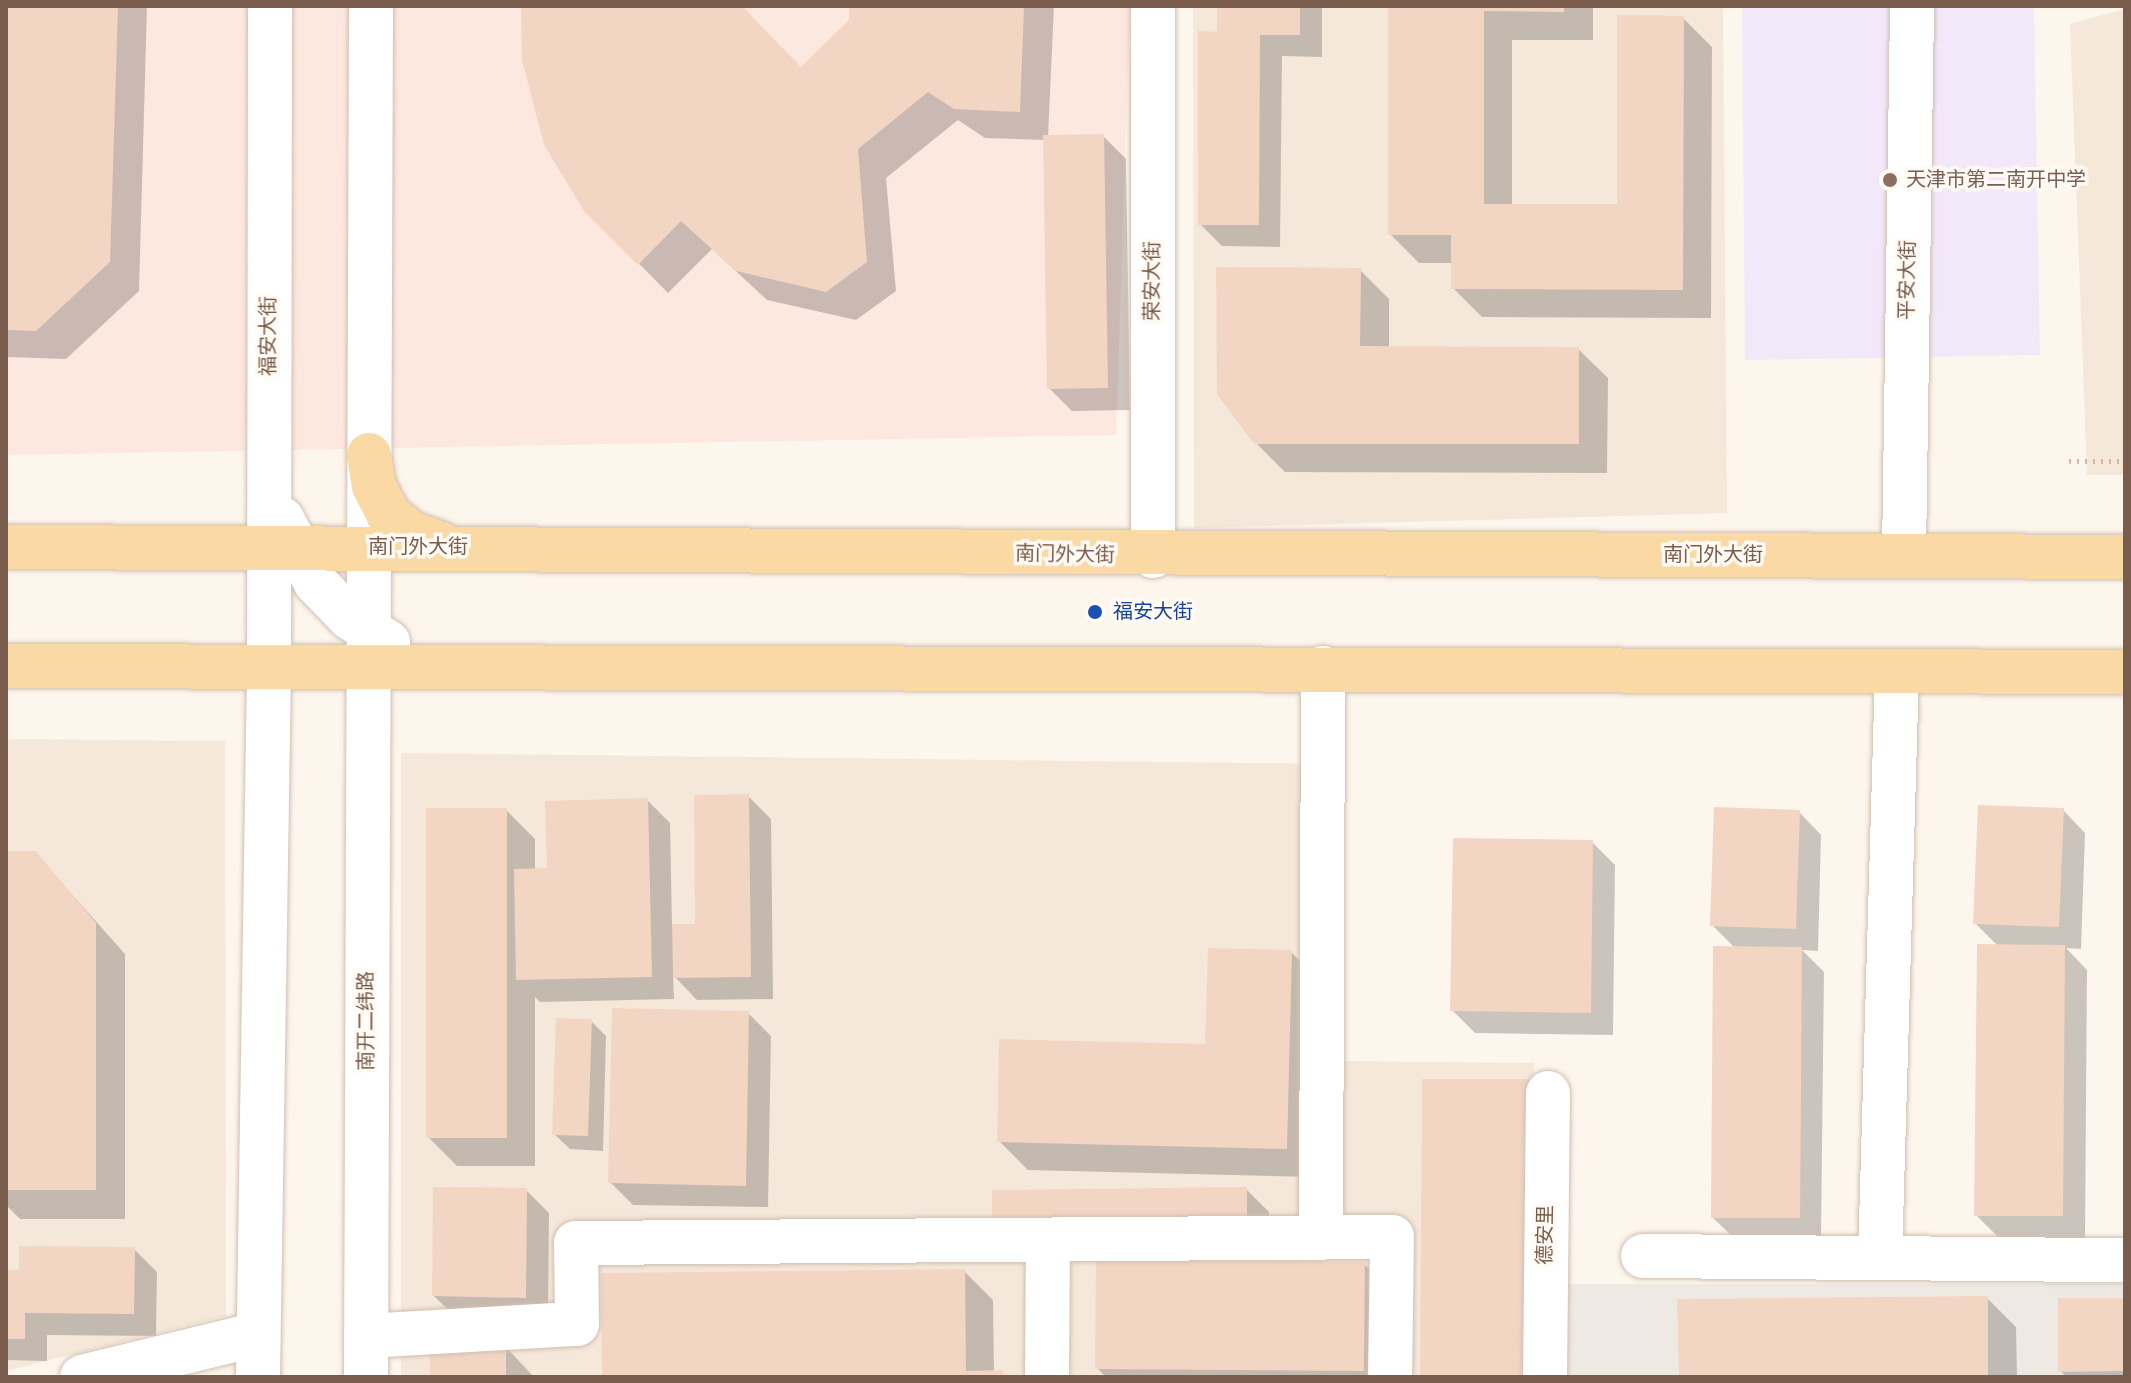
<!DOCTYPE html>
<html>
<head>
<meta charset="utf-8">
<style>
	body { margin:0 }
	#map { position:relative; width:2131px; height:1383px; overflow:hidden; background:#fdf6ec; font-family:"Varela Round","Noto Sans SC",sans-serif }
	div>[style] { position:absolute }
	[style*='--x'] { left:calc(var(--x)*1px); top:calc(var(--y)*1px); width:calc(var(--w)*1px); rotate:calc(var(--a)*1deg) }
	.residential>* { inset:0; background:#f5e8da }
	.commercial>* { inset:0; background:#fde8e0 }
	.industrial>* { inset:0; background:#efe9e4 }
	.education>* { inset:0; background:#f3e8fa }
	.shadow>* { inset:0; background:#0003 }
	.building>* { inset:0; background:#f3d5c3 }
	.path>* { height:5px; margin-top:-2.5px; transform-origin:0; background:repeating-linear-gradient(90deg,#d9b8a5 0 2px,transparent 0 8px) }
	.roads { filter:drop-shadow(0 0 2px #d1beb0) drop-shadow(0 0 2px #d1beb0) }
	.minor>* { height:44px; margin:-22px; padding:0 22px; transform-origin:22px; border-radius:22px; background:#fff }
	.tertiary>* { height:44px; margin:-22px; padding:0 22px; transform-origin:22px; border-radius:22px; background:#fff }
	.secondary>* { height:44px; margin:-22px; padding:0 22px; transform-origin:22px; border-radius:22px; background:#fff }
	.primary>* { height:44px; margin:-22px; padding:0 22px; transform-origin:22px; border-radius:22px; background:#fbd9a5 }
	.dots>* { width:22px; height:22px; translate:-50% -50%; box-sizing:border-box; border:4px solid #fffaf3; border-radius:50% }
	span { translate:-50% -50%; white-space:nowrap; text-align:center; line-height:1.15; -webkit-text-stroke:7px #fffaf3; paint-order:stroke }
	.education-label { font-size:20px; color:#785e54 }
	.left { translate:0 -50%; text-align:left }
	.street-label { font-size:20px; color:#7a5c4d }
	.transit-label { font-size:20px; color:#164399 }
	.frame { position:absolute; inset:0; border:8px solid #7a5c4d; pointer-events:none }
</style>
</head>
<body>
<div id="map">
	<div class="residential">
		<i style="clip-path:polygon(1193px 6px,1723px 6px,1727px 513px,1194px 528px)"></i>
		<i style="clip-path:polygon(2125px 9px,2125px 475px,2087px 475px,2070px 24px)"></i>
		<i style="clip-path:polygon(6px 739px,225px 741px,226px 1316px,6px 1371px)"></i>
		<i style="clip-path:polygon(401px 753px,1340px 764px,1339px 1061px,1534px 1063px,1527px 1377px,401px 1377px)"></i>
	</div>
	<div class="commercial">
		<i style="clip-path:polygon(6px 6px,1130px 6px,1116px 435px,6px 455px)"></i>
	</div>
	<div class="industrial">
		<i style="clip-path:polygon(1564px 1284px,2125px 1284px,2125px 1377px,1563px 1377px)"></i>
	</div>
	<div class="education">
		<i style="clip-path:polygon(1742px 6px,2034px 6px,2040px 355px,1745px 360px)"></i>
	</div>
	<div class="shadow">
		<i style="clip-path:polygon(6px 6px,147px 6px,139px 291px,66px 359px,6px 357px)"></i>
		<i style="clip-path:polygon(523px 6px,740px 6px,801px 69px,851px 21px,851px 6px,1054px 6px,1048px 137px,1103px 136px,1126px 159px,1130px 410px,1072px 411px,1049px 388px,1045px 140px,985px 138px,958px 120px,886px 178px,896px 291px,856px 320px,767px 300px,712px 249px,668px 293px,586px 210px)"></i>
		<i style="clip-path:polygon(1219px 6px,1322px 6px,1322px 57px,1282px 56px,1280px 247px,1222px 246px,1200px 224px)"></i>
		<i style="clip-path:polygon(1390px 6px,1593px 6px,1593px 40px,1512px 40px,1512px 206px,1619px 206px,1683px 18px,1712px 47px,1711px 318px,1482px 317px,1453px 288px,1453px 263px,1419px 263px,1390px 234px)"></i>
		<i style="clip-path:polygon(1360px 270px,1389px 299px,1389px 348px,1578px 349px,1608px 378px,1607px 473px,1285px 472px,1255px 442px)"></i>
		<i style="clip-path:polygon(748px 796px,771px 819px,773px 999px,697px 1000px,673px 975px,674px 999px,540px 1002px,535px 997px,535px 1166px,457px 1166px,428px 1137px,506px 810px,535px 839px,535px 870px,549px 869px,647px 800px,670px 823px,672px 926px,698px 926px)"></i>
		<i style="clip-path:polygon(2063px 810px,2085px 833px,2081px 949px,2066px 948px,2087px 970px,2085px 1238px,1999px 1238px,1976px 1215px,1998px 946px,1975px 923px)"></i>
		<i style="clip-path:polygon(1799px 812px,1821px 835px,1818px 951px,1802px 950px,1824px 972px,1821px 1240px,1735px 1239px,1712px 1217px,1735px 948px,1712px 925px)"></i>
		<i style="clip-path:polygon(1592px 842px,1615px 865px,1613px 1035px,1475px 1033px,1452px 1010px)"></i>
		<i style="clip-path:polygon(6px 853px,35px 853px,125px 954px,125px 1219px,20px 1219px,6px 1205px)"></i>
		<i style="clip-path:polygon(1291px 952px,1320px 981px,1316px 1177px,1028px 1170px,999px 1141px,1207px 1046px)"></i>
		<i style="clip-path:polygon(748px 1013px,771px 1036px,768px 1207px,633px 1205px,610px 1182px)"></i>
		<i style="clip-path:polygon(591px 1021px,606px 1036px,603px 1151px,570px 1149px,554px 1134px)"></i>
		<i style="clip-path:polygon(1246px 1189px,1269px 1212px,1269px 1255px,1017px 1259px)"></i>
		<i style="clip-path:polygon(526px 1190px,549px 1213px,548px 1319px,456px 1318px,434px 1296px)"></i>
		<i style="clip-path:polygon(134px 1249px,157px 1272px,156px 1336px,47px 1335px,47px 1361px,6px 1360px,6px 1272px)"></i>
		<i style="clip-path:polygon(1364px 1264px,1393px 1294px,1392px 1377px,1106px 1377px,1097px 1368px)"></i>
		<i style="clip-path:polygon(964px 1271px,993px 1300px,994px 1373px,1007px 1377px,604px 1377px)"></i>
		<i style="clip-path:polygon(1987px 1298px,2016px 1327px,2017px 1377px,1681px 1377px)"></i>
		<i style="clip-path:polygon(2125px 1300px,2125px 1377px,2067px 1377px,2060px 1371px)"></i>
		<i style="clip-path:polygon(505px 1346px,534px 1377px,432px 1377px)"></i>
	</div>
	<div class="building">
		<i style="clip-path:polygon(6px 6px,118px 6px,110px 262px,36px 331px,6px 330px)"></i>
		<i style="clip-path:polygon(521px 6px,742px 6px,801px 67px,849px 20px,849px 6px,1024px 6px,1020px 112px,954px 109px,928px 92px,858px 149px,867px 262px,826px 292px,736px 271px,681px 221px,638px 265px,584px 211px,544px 145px,522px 60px)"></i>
		<i style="clip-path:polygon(1217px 6px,1300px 6px,1300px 35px,1260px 35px,1259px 225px,1198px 225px,1198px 31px,1217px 32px)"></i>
		<i style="clip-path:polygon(1388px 6px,1564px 6px,1564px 12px,1484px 11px,1484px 204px,1617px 204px,1617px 15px,1684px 16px,1683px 290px,1451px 289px,1451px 235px,1388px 235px)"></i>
		<i style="clip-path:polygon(1104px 134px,1108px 388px,1047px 389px,1043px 135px)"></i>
		<i style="clip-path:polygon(1216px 267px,1361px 268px,1360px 346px,1579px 347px,1579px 444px,1254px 444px,1217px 394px)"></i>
		<i style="clip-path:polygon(749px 794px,751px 977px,673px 978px,672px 924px,695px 924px,694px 795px)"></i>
		<i style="clip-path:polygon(648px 798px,652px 977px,516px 980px,514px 869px,547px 868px,545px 801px)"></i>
		<i style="clip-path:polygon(1978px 805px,2064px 808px,2059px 927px,1973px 924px)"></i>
		<i style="clip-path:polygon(1714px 807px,1800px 810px,1796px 929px,1710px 926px)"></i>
		<i style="clip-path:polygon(426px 808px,507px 808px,507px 1138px,426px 1138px)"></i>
		<i style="clip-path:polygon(1453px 838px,1593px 840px,1591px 1013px,1450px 1011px)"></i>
		<i style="clip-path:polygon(6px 851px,36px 851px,96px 923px,96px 1190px,6px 1190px)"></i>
		<i style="clip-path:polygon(1977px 944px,2065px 945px,2063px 1216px,1974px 1216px)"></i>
		<i style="clip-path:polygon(1713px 946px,1802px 947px,1800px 1218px,1711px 1218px)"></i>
		<i style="clip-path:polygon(1208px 948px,1292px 950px,1287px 1149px,997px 1142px,999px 1039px,1205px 1044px)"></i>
		<i style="clip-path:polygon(612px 1008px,749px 1011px,746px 1186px,608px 1183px)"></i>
		<i style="clip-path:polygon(556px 1018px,592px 1019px,588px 1136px,552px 1135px)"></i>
		<i style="clip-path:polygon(1422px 1079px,1533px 1079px,1531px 1377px,1420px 1377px)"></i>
		<i style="clip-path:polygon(433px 1187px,527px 1188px,526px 1298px,432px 1296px)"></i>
		<i style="clip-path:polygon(1247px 1187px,1247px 1233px,992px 1237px,992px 1190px)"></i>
		<i style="clip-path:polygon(19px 1246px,135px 1247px,134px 1314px,25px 1313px,25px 1339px,6px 1339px,6px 1270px,19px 1270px)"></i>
		<i style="clip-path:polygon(1096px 1260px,1365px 1262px,1364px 1371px,1095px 1369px)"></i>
		<i style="clip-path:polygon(965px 1269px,966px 1371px,1003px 1370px,1003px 1377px,602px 1377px,601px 1273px)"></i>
		<i style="clip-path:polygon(1988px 1296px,1988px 1377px,1679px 1377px,1677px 1299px)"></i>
		<i style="clip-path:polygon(2058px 1298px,2125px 1298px,2125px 1371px,2058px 1372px)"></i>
		<i style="clip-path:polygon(506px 1344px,506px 1377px,430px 1377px,429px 1345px)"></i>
	</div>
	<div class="path">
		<i style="--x:2069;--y:461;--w:56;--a:0"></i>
	</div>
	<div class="roads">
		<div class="minor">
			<i style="--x:1904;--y:554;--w:548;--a:-89.16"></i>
			<i style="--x:1321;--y:1238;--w:570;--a:-89.8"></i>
			<i style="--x:1643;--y:1256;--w:482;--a:0.5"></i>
			<i style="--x:1880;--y:1258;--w:587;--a:-88.34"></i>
			<i style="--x:366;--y:1336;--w:211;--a:-3.3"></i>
			<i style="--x:577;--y:1324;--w:81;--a:-90.7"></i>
			<i style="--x:576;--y:1243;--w:816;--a:-0.42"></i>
			<i style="--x:1392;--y:1237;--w:140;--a:90.8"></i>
			<i style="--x:82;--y:1377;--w:181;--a:-13.7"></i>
			<i style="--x:1047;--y:1377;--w:137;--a:-89.6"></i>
			<i style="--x:1545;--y:1377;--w:284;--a:-89.4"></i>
		</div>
		<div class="tertiary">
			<i style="--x:1153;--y:556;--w:550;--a:-90"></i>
		</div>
		<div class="secondary">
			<i style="--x:282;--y:519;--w:72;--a:62"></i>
			<i style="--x:316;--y:583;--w:49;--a:45.8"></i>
			<i style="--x:350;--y:618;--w:45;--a:32.3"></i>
			<i style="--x:258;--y:1377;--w:710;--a:-89.11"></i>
			<i style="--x:269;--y:667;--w:661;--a:-89.91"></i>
			<i style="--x:366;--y:1377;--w:1371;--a:-89.79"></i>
		</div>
		<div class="primary">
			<i style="--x:369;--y:455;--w:31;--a:81"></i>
			<i style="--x:374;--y:486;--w:31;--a:63"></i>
			<i style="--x:388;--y:514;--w:30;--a:40"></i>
			<i style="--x:411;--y:533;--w:33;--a:20"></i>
			<i style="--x:6;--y:547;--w:2119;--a:0.27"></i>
			<i style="--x:6;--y:666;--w:2119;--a:0.16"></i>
		</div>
	</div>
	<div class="dots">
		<i style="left:1890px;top:180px;background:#8d6e63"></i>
		<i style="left:1095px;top:612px;background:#1a4fb4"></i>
	</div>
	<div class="education-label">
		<span class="left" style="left:1906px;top:180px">天津市第二南开中学</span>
	</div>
	<div class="street-label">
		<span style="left:1908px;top:280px;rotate:-89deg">平安大街</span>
		<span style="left:1153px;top:281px;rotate:-90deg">荣安大街</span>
		<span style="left:269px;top:336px;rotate:-90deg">福安大街</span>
		<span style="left:418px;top:547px">南门外大街</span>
		<span style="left:1065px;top:555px;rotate:1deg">南门外大街</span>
		<span style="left:1713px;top:555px">南门外大街</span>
		<span style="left:367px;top:1021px;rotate:-90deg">南开二纬路</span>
		<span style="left:1546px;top:1235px;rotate:-89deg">德安里</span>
	</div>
	<div class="transit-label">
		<span class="left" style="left:1113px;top:612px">福安大街</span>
	</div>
	<div class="frame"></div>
</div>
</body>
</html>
